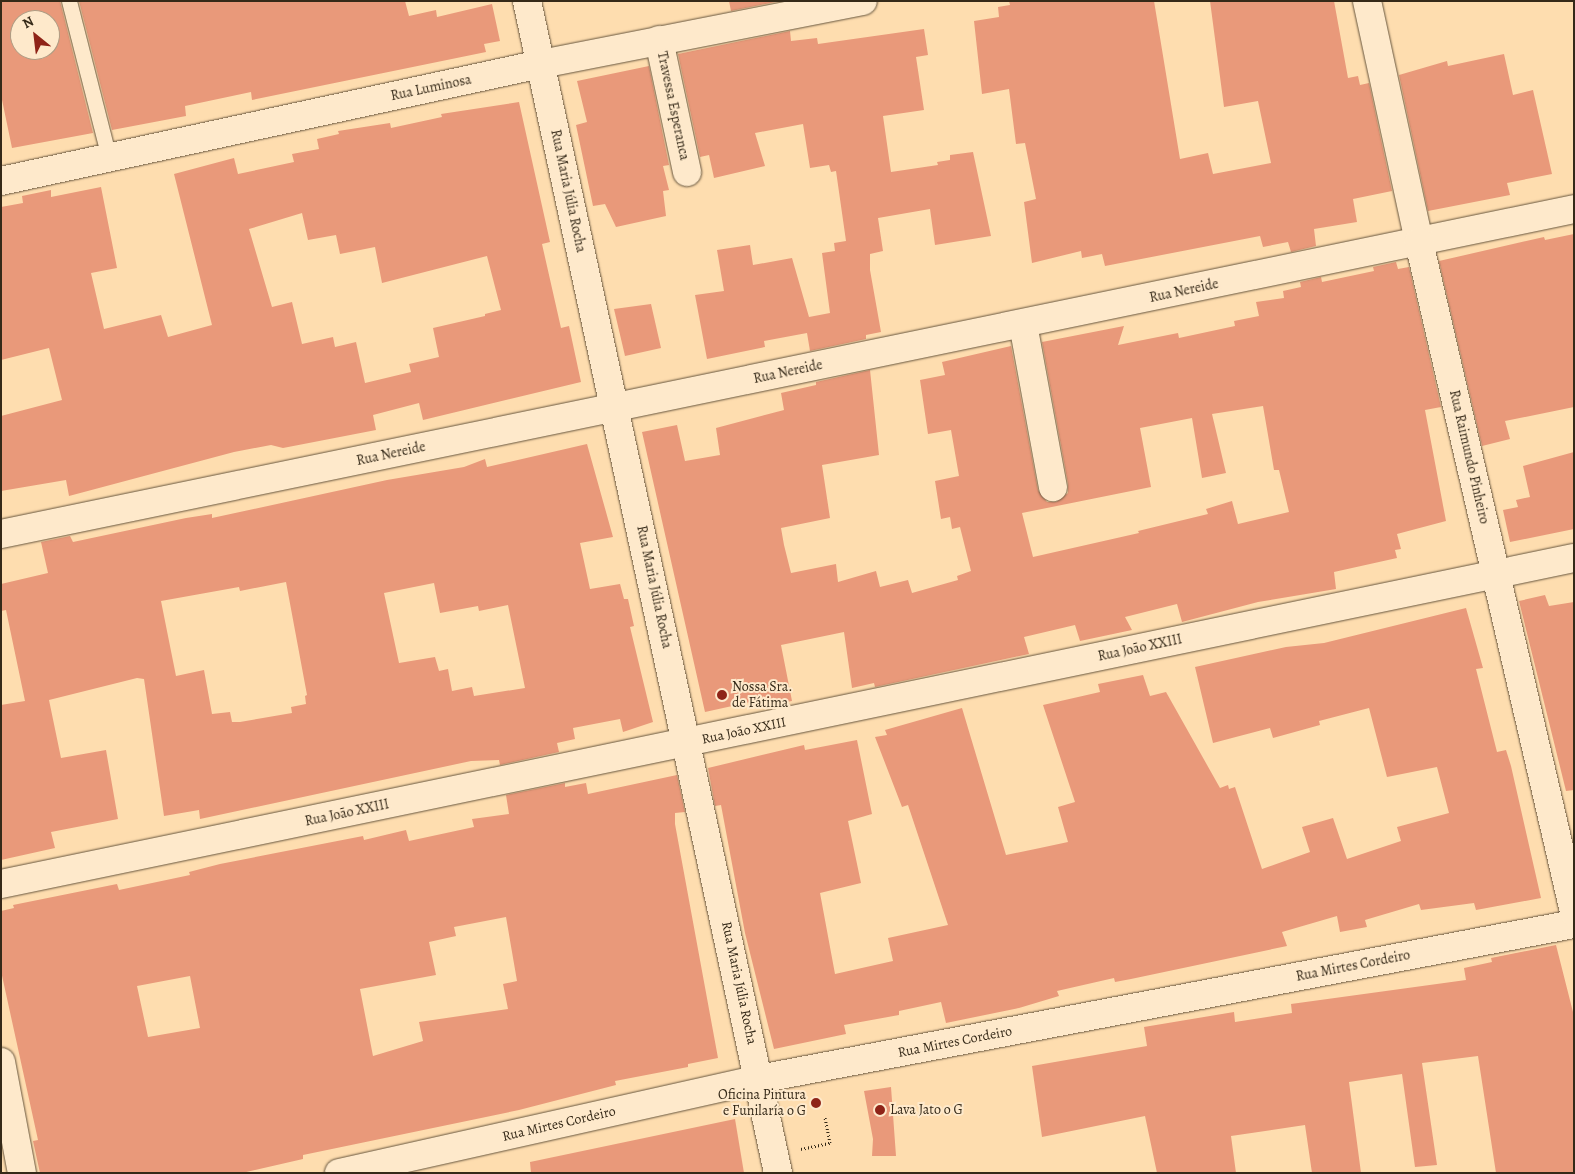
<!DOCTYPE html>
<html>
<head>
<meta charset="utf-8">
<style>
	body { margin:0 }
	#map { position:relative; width:1575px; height:1174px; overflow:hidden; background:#feddaf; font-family:Alegreya,serif }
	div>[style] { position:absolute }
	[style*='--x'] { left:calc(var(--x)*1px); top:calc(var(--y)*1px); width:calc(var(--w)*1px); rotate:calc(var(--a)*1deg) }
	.building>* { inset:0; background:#e9997a }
	.path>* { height:3px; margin-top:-1.5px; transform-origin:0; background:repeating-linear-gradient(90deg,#352918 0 1px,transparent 0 3.5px) }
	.roads { filter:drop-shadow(0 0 1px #67563e) drop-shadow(0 0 1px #67563e) }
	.service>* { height:15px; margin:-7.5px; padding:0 7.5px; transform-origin:7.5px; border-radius:7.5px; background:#fee9cb }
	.minor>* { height:28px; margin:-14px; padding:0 14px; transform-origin:14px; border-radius:14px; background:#fee9cb }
	.tertiary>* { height:28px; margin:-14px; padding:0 14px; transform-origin:14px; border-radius:14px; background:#fee9cb }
	.dots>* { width:14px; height:14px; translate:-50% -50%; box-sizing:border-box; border:2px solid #fee9cb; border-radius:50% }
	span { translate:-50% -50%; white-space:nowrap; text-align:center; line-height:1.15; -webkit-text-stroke:4px #fee9cb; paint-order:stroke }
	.street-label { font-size:14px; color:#352918 }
	.poi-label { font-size:14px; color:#352918 }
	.left { translate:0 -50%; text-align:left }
	.right { translate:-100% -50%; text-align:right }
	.frame { position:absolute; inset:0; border:2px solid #352918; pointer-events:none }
	.north { position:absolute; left:10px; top:10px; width:50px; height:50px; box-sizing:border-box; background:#fee9cb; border:1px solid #ae9c83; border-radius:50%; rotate:331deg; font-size:14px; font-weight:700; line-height:20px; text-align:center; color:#352918 }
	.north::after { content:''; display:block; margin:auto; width:18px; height:22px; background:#8f2418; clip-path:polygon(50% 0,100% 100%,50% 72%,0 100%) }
</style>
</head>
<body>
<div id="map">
	<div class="building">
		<i style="clip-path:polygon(evenodd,1px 1px,60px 1px,93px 133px,12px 148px,1px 95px,1px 1px,20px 20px,50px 20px,50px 50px,20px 50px,20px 20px)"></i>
		<i style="clip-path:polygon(79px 1px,405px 1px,409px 16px,436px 10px,437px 17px,492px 4px,500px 41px,484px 44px,486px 52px,252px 100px,251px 92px,185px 106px,186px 116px,112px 130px)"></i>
		<i style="clip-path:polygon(729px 1px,780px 1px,731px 11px)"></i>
		<i style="clip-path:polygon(1009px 1px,1154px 1px,1180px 159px,1208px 153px,1213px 174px,1271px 163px,1258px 101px,1224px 107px,1210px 1px,1334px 1px,1348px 78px,1358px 76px,1360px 85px,1369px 83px,1392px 191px,1353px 199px,1357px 222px,1314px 229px,1316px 246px,1291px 252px,1288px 242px,1263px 247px,1260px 236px,1105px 266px,1102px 254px,1082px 258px,1081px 251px,1032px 263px,1024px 202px,1036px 199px,1025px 143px,1016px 144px,1009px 89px,982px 94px,974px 21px,999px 17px,998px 7px,1010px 5px)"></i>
		<i style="clip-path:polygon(924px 29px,928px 55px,916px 57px,924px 110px,883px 116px,891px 172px,938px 165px,937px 162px,950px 160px,950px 155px,973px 152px,991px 236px,935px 245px,930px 209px,878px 218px,883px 251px,870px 254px,870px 270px,881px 332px,866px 335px,866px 339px,810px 351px,807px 333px,764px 341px,765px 347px,707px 359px,695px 295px,724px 291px,717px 250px,750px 245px,753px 265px,792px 258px,809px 317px,830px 313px,822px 253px,835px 251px,834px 243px,846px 241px,836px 171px,831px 172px,829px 165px,810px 168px,803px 124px,755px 133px,765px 166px,714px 178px,709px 155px,700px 157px,678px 54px,790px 31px,791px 41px,817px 38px,818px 44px)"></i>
		<i style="clip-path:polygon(1504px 54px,1513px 95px,1533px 90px,1552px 174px,1507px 183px,1510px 195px,1428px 211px,1399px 75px,1447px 61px,1448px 66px)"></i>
		<i style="clip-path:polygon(649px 66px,669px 165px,663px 166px,669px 190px,663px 191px,666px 216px,616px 227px,605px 204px,593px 206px,576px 125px,587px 122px,577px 81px)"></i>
		<i style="clip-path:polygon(evenodd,519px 102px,550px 242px,542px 244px,561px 328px,569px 326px,581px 382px,423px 420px,419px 403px,373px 415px,376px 430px,283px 448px,271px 445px,234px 452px,69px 496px,66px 480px,1px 491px,1px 416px,62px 400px,49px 348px,1px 360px,1px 207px,23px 203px,22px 196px,51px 190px,51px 197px,101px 187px,117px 268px,91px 273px,104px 329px,161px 315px,168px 337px,212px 325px,174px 174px,234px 158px,238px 174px,294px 162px,292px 154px,319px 149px,317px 139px,339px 134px,338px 131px,390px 123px,391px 128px,442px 117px,441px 114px,519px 102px,302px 213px,308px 240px,336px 235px,340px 254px,375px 247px,382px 283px,487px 256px,501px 310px,485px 314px,485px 316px,433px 328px,439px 357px,409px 364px,411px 372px,365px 383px,356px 342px,335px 347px,333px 337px,302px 344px,292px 302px,272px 307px,249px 229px,302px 213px)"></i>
		<i style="clip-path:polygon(1574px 234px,1574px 407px,1505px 421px,1510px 439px,1482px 446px,1439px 261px,1544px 237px,1545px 240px)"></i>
		<i style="clip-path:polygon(evenodd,1396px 262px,1398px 269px,1409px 267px,1441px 407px,1425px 410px,1446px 521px,1397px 534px,1401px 549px,1395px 550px,1397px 558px,1334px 572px,1336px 589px,1258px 602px,1182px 622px,1177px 604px,1125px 617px,1132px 630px,1080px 641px,1075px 625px,1024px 637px,1029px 654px,875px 687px,874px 683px,852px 688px,844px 632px,781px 645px,792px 701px,764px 706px,764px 699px,705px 712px,642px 432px,677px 425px,685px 461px,720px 455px,716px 428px,784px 410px,781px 393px,816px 385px,816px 382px,870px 370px,879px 455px,822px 465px,830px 518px,781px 528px,784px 545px,791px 573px,836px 564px,838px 582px,876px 571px,880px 587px,908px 580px,912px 593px,958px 580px,957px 576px,971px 571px,960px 527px,952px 529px,950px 517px,941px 519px,935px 481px,959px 476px,951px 430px,928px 434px,920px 380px,945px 375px,942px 362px,1011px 346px,1038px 490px,1047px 502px,1056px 502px,1068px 493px,1068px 484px,1042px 342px,1124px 326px,1118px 345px,1178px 333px,1179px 338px,1235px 326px,1234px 321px,1259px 316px,1256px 302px,1284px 298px,1283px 291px,1301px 287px,1300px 282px,1321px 277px,1322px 282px,1374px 271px,1373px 267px,1396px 262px,1263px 406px,1274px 470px,1279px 470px,1289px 512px,1238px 524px,1232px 501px,1206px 509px,1208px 514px,1138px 531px,1139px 533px,1033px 557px,1022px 513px,1151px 487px,1140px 428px,1192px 418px,1202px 478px,1226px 473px,1212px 414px,1263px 406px)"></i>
		<i style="clip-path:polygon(651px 304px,661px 348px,625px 356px,614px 309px)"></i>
		<i style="clip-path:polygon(evenodd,587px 444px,613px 537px,580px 543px,590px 589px,620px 584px,624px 599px,628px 599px,634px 626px,630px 627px,653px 722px,623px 732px,620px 719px,573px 728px,575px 739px,557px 743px,559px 752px,500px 765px,499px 760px,471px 761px,200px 819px,199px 810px,164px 816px,144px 679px,137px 678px,49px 700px,61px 758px,106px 750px,118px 819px,51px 832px,55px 848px,1px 860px,1px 705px,25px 701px,6px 610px,1px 611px,1px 584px,48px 573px,41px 542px,70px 536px,73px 542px,186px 518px,212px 514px,212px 518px,387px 480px,464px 467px,485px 459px,487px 467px,587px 444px,286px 582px,307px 695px,305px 696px,306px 704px,291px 707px,292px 713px,240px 722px,232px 722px,230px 712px,212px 714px,204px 670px,176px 676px,161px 601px,239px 587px,240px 591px,286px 582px,587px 444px,434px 583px,440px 613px,478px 606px,479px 611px,508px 605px,525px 688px,474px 696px,472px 687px,452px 691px,448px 669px,439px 671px,435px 657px,399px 663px,384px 593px,434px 583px)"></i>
		<i style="clip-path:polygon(1574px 452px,1574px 529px,1510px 542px,1503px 510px,1518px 507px,1516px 500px,1530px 497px,1523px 466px)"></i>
		<i style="clip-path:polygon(1545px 595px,1549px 606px,1574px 602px,1574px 790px,1566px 791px,1519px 601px)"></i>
		<i style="clip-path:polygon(1466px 608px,1483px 668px,1476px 669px,1497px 752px,1506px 750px,1511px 766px,1541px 898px,1476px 910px,1474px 903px,1421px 910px,1419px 904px,1365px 920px,1367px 927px,1340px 932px,1337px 916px,1282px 932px,1287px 946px,1131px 979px,1115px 982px,1114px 978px,1057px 991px,1059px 996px,1019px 1008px,946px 1023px,941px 1002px,899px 1011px,899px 1015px,844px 1025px,846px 1034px,774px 1049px,745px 933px,721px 805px,715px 806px,708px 768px,804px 745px,805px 750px,857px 740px,872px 814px,848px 821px,861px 883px,820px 893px,835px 974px,893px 961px,888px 938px,948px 925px,908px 805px,902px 807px,875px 737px,887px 735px,885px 730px,962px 708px,1006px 855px,1040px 848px,1068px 842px,1058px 807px,1075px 802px,1043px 705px,1100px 692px,1098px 684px,1143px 675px,1150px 696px,1166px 692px,1220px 788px,1228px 785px,1229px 789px,1235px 787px,1262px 869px,1310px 852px,1302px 827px,1333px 818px,1347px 859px,1401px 841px,1397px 827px,1449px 813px,1437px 767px,1387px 777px,1369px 708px,1319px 721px,1320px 725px,1273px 738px,1270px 728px,1213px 743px,1195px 667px,1286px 647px,1324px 643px)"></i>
		<i style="clip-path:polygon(evenodd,677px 775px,685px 812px,675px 813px,675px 824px,718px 1058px,688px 1064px,688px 1067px,615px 1081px,616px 1085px,519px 1110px,303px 1155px,303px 1159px,242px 1173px,40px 1173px,33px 1141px,38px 1140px,1px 971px,1px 911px,14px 908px,13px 905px,117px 884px,119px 890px,190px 875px,189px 872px,220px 864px,363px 836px,364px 840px,406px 830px,409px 841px,474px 827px,472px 819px,509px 814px,506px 795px,565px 783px,565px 787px,586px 783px,588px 794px,677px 775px,506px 917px,517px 981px,503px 984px,508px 1009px,419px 1022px,423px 1041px,373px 1056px,360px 989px,436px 975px,429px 942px,456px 936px,454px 927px,506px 917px,677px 775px,190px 976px,200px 1028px,148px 1037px,137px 986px,190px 976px)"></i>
		<i style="clip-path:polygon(1556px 945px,1574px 1016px,1574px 1173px,1496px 1173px,1478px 1056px,1422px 1063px,1437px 1165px,1415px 1167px,1402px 1074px,1349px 1082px,1361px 1173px,1312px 1173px,1305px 1125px,1231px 1136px,1236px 1173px,1157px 1173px,1145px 1116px,1042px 1137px,1032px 1066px,1147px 1046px,1144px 1027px,1234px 1012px,1235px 1022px,1292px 1013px,1291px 1004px,1466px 980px,1464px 968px,1492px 962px,1491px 958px)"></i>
		<i style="clip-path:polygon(891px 1087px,896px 1156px,872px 1156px,873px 1139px,864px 1091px)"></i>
		<i style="clip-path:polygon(735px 1119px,744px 1173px,531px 1173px,530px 1162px)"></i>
	</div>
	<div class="path">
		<i style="--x:801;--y:1149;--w:30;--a:-12"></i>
		<i style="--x:830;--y:1143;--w:26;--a:-101"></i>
	</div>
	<div class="roads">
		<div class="service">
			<i style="--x:69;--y:1;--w:162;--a:75.7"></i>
		</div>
		<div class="minor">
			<i style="--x:659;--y:40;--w:135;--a:78"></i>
			<i style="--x:1;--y:181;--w:553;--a:-12.23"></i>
			<i style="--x:541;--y:64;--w:328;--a:-11.1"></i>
			<i style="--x:1023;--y:324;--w:166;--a:79.6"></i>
			<i style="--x:1;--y:534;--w:1606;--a:-11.67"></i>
			<i style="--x:1;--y:884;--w:1606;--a:-11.71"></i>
			<i style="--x:1;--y:1062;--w:113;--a:79.3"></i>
			<i style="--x:339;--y:1173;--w:430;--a:-12.6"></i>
			<i style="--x:759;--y:1079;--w:830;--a:-10.77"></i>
		</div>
		<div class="tertiary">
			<i style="--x:527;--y:1;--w:1199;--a:77.91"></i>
			<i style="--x:1367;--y:1;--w:247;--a:77.8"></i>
			<i style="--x:1419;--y:242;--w:688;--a:76.97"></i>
		</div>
	</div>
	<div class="dots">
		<i style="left:722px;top:695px;background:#8f2418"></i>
		<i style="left:816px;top:1103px;background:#8f2418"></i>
		<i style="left:880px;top:1110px;background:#8f2418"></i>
	</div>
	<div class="street-label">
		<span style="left:431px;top:88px;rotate:-12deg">Rua Luminosa</span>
		<span style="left:673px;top:106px;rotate:78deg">Travessa Esperanca</span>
		<span style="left:568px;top:191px;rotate:78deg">Rua Maria Júlia Rocha</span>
		<span style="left:1184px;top:291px;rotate:-12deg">Rua Nereide</span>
		<span style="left:788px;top:372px;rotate:-12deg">Rua Nereide</span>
		<span style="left:391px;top:454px;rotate:-12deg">Rua Nereide</span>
		<span style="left:1469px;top:457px;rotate:77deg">Rua Raimundo Pinheiro</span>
		<span style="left:654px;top:587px;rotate:78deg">Rua Maria Júlia Rocha</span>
		<span style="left:1140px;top:648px;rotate:-12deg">Rua João XXIII</span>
		<span style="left:744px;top:731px;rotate:-12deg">Rua João XXIII</span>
		<span style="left:347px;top:813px;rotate:-12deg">Rua João XXIII</span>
		<span style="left:1353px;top:966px;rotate:-11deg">Rua Mirtes Cordeiro</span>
		<span style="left:739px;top:983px;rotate:78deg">Rua Maria Júlia Rocha</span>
		<span style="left:955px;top:1042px;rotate:-11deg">Rua Mirtes Cordeiro</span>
		<span style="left:559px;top:1124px;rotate:-13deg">Rua Mirtes Cordeiro</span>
	</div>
	<div class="poi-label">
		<span class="left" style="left:732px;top:695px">Nossa Sra.<br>de Fátima</span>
		<span class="right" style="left:806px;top:1103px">Oficina Pintura<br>e Funilaría o G</span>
		<span class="left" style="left:890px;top:1110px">Lava Jato o G</span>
	</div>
	<div class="frame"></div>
	<div class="north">N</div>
</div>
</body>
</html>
